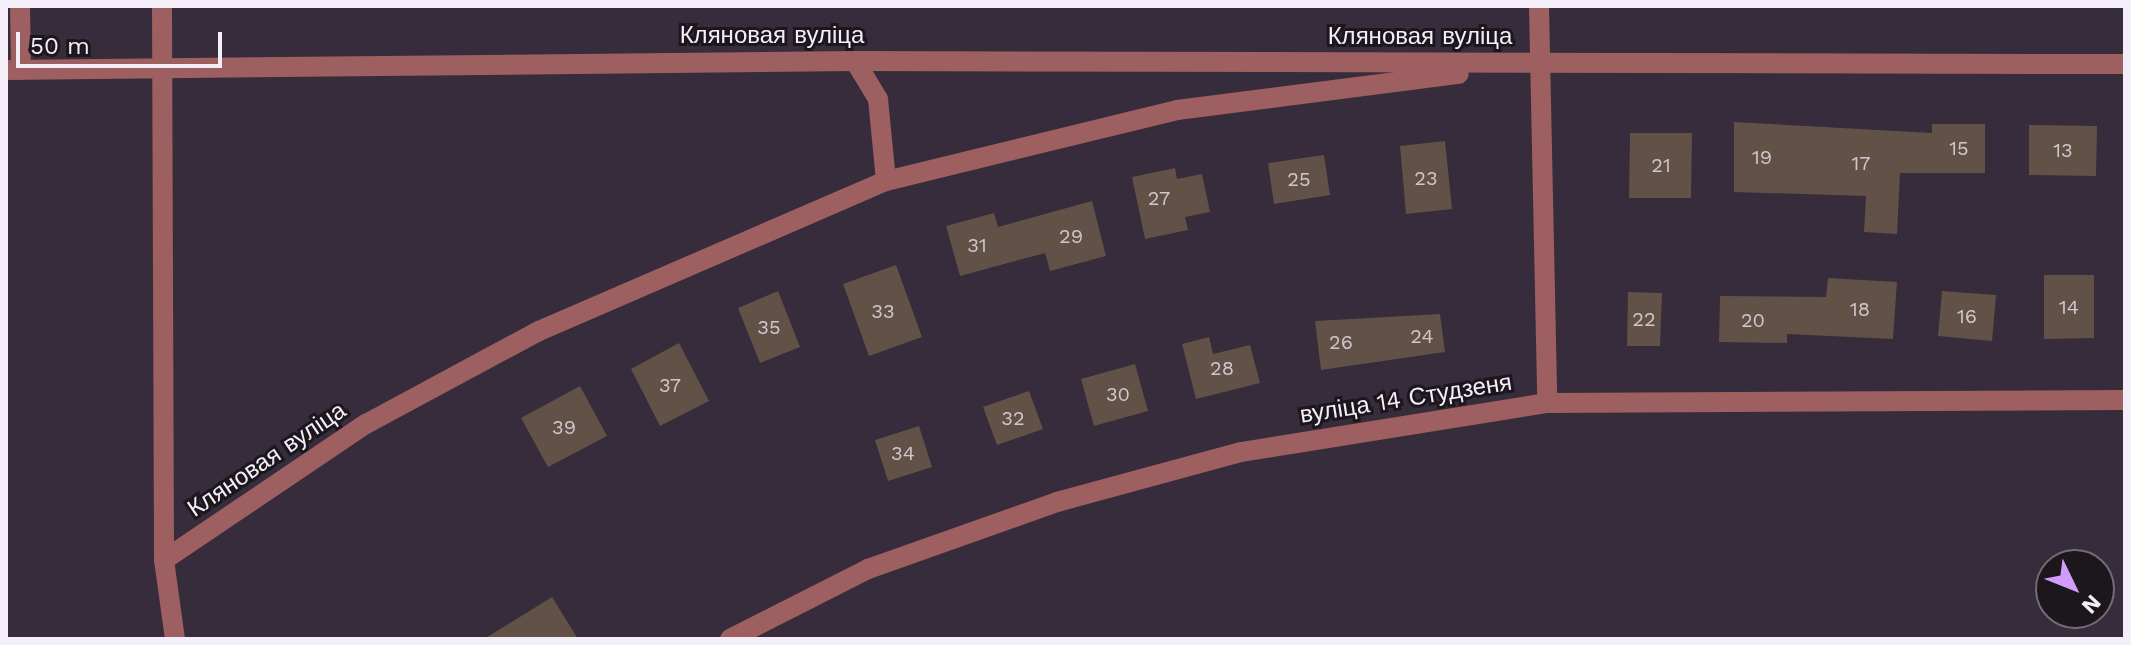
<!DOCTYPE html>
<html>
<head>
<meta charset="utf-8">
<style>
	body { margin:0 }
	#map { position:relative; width:2131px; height:645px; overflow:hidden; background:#362c3b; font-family:"Work Sans",sans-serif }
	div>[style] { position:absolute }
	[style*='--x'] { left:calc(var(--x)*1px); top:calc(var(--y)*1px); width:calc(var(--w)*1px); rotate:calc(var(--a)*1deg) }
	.building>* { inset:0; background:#625146 }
	.minor>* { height:20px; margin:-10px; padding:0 10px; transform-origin:10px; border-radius:10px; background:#9d5f5f }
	span { translate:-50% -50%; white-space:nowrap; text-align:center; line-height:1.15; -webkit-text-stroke:6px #1b171d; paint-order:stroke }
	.number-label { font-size:20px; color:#d0c7cc }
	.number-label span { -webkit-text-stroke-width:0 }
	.street-label { font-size:24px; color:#f4eef8 }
	.frame { position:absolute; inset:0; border:8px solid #f4eef8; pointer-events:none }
	.north { position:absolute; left:2035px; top:549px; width:80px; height:80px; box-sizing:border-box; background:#1b171d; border:2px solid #726d75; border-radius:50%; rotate:133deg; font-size:22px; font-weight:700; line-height:32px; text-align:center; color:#f4eef8 }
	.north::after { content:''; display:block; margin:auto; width:28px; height:36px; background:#d39cfc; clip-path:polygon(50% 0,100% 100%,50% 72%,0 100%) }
	.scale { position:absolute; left:16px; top:32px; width:206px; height:36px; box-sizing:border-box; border:4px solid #f4eef8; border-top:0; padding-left:10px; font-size:24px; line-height:28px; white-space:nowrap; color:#f4eef8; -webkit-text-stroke:6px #1b171d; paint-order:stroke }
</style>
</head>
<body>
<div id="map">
	<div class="building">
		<i style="clip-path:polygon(1734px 122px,1932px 133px,1932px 124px,1985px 124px,1985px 173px,1900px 173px,1897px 234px,1864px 232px,1866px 196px,1734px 192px)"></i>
		<i style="clip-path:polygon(2029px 125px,2097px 126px,2096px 176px,2029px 175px)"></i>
		<i style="clip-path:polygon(1630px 133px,1692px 133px,1691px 198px,1629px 198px)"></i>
		<i style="clip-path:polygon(1445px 141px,1452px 209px,1406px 214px,1400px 146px)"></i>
		<i style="clip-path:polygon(1324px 155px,1330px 195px,1274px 204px,1268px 163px)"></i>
		<i style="clip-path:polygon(1175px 168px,1177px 179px,1202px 174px,1210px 212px,1185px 217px,1188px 230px,1145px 239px,1132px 177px)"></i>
		<i style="clip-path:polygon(1092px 201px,1106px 256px,1050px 271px,1045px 253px,960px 276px,946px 226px,994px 213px,998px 227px)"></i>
		<i style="clip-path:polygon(896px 265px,922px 337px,869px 356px,843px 284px)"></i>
		<i style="clip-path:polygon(2044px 275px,2094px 275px,2094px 338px,2044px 339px)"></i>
		<i style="clip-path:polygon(1828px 278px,1897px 282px,1893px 339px,1787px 334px,1787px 343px,1719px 342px,1720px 296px,1826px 297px)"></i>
		<i style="clip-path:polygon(778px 291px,800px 347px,760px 363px,738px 308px)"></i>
		<i style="clip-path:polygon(1942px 291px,1996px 295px,1992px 341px,1938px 336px)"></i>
		<i style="clip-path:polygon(1628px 292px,1662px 293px,1660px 346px,1627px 346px)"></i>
		<i style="clip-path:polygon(1440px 314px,1445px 352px,1321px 370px,1315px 321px)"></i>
		<i style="clip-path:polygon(1209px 337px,1213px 354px,1250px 345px,1260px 383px,1196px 399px,1182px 344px)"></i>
		<i style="clip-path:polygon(679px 343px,709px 401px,660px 426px,631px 369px)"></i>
		<i style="clip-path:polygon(1135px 364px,1148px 411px,1094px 426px,1081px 379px)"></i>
		<i style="clip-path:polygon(580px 386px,607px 436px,548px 467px,521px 418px)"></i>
		<i style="clip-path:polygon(1029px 391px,1043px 429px,997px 445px,983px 407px)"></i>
		<i style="clip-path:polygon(919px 426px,932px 467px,888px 481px,875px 440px)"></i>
		<i style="clip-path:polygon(552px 597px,578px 639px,484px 639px)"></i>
	</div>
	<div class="minor">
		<i style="--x:20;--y:6;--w:64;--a:89.1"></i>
		<i style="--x:162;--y:6;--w:554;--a:89.79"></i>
		<i style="--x:164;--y:560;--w:80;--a:82.1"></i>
		<i style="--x:1539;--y:6;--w:397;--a:88.8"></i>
		<i style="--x:855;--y:61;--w:44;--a:58.8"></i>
		<i style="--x:878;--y:99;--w:82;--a:84.4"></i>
		<i style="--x:6;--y:70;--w:849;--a:-0.61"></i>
		<i style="--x:855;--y:61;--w:1270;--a:0.14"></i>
		<i style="--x:164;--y:560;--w:244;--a:-34"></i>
		<i style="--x:366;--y:424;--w:196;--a:-28.3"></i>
		<i style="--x:539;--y:331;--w:378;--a:-23.4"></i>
		<i style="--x:886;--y:181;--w:300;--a:-13.7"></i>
		<i style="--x:1177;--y:110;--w:284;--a:-7.3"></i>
		<i style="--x:730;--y:639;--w:155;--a:-26.9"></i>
		<i style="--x:868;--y:569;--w:201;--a:-19.5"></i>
		<i style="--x:1057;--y:502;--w:191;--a:-15.2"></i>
		<i style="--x:1241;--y:452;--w:310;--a:-9.1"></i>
		<i style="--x:1547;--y:403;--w:578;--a:-0.3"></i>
	</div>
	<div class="number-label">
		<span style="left:1959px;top:148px">15</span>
		<span style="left:2063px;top:150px">13</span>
		<span style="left:1762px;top:157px">19</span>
		<span style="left:1861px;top:163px">17</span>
		<span style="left:1661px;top:165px">21</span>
		<span style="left:1426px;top:178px">23</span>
		<span style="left:1299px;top:179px">25</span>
		<span style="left:1159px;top:198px">27</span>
		<span style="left:1071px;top:236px">29</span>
		<span style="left:977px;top:245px">31</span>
		<span style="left:2069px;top:307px">14</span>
		<span style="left:1860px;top:309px">18</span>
		<span style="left:883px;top:311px">33</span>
		<span style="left:1967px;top:316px">16</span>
		<span style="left:1644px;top:319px">22</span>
		<span style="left:1753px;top:320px">20</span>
		<span style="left:769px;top:327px">35</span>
		<span style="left:1422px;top:336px">24</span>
		<span style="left:1341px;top:342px">26</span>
		<span style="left:1222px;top:368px">28</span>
		<span style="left:670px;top:385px">37</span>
		<span style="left:1118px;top:394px">30</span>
		<span style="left:1013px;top:418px">32</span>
		<span style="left:564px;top:427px">39</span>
		<span style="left:903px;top:453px">34</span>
	</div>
	<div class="street-label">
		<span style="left:772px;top:36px">Кляновая вуліца</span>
		<span style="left:1420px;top:37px">Кляновая вуліца</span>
		<span style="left:1406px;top:399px;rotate:-9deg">вуліца 14 Студзеня</span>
		<span style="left:267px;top:460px;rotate:-34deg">Кляновая вуліца</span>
	</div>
	<div class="frame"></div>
	<div class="north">N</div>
	<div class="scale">50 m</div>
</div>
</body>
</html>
